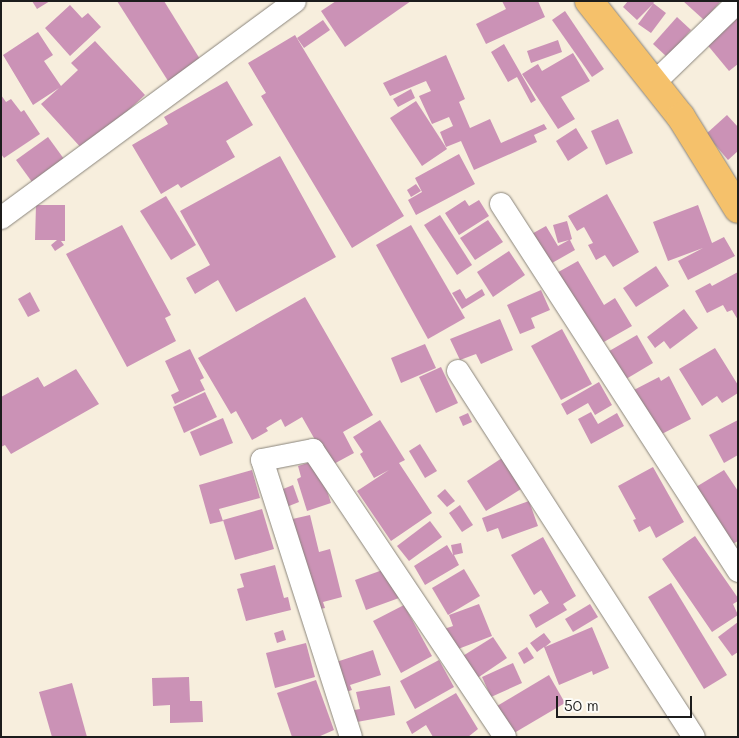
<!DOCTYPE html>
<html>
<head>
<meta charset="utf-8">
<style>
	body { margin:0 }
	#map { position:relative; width:739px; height:738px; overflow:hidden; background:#f7eedd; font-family:Mali,sans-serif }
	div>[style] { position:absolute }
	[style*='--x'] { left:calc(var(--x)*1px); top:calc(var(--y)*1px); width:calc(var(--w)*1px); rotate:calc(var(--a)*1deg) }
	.building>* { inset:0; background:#cb92b6 }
	.roads { filter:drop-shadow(0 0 1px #8a857c) drop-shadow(0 0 1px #8a857c) }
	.minor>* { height:22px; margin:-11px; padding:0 11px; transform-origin:11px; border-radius:11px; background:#fff }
	.major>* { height:28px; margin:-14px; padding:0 14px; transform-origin:14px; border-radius:14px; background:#f5c16b }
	span { translate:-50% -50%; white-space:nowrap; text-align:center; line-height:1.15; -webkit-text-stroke:4.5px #fdfcf7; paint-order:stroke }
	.frame { position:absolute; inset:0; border:2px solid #1c1c1c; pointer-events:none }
	.scale { position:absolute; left:556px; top:696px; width:136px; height:22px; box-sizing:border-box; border:2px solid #1c1c1c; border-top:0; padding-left:6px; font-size:15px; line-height:18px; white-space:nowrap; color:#1c1c1c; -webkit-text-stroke:4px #fdfcf7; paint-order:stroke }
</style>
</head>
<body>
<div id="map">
	<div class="building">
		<i style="clip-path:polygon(32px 1px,50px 1px,37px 9px)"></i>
		<i style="clip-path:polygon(117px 1px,164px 1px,203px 64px,170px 84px)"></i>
		<i style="clip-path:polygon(336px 1px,411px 1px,345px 47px,321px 11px)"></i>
		<i style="clip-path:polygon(502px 1px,538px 1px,545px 17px,486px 44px,476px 24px,506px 9px)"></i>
		<i style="clip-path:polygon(628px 1px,656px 1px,653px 3px,666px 13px,651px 33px,638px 24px,653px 4px,637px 20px,623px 7px)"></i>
		<i style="clip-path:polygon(683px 1px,721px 1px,704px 20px)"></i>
		<i style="clip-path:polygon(70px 5px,82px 18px,88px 13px,101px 27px,70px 56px,45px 28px)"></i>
		<i style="clip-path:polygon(565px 11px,604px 69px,592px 77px,552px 20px)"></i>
		<i style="clip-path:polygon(738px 16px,738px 64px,729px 71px,705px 42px)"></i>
		<i style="clip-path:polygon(677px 17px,691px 30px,667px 57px,653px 44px)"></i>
		<i style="clip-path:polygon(323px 20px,330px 30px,304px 48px,297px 38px)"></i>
		<i style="clip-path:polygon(38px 32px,53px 55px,44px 61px,61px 86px,78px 70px,71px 63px,95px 41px,145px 95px,84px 151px,41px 104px,59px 88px,33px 105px,3px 55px)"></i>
		<i style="clip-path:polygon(295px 35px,404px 216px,352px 248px,261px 96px,266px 93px,248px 63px)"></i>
		<i style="clip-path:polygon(558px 40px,562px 52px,531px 63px,527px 51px)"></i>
		<i style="clip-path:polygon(504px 44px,536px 100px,531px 103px,517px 77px,508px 82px,491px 52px)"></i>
		<i style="clip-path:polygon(573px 53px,590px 81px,561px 97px,575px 119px,558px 129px,522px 74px,538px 64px,542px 71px)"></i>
		<i style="clip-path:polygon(446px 55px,465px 99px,459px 102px,470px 128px,490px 119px,501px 143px,544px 124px,547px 129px,534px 135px,537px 142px,474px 170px,461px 141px,446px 147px,440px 132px,453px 126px,449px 117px,432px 124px,419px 96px,431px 91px,426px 81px,390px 96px,383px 83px)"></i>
		<i style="clip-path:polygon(227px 81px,253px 125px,226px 141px,235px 157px,181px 188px,178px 184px,161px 194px,132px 145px,168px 124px,164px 117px)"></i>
		<i style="clip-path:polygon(411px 89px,415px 98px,398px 107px,393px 99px)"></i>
		<i style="clip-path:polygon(1px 95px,6px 102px,11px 99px,21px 112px,24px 110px,40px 134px,4px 158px,1px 154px)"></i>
		<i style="clip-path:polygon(416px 101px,447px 149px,422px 166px,390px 118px)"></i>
		<i style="clip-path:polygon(727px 115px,738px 127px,738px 151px,728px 160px,706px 134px)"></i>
		<i style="clip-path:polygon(618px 119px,633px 153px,606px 165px,591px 131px)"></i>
		<i style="clip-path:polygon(576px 128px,588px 148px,568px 161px,556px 141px)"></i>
		<i style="clip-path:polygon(48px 137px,64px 159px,32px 182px,16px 160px)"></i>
		<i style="clip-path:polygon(459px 154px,475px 184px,416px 215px,408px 200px,422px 192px,415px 178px)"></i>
		<i style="clip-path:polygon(280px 156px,336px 257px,236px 312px,218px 280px,195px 294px,186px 278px,210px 265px,180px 211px)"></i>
		<i style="clip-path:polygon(416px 184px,421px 191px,411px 197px,407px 190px)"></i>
		<i style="clip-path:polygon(607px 194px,639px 252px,613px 267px,605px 255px,596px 260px,588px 245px,593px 243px,584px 227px,577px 231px,568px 216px)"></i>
		<i style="clip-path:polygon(166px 196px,196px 245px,171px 260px,140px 211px)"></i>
		<i style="clip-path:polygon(465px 200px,469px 206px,479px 200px,489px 216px,459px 235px,445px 213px)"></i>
		<i style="clip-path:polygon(36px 205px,65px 205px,65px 241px,61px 241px,64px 245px,55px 251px,51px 245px,57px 240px,35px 240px)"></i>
		<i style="clip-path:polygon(698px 205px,712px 243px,724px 237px,735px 256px,688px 280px,678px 261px,703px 248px,668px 261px,653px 222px)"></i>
		<i style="clip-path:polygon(440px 215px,472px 265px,457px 275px,424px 225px)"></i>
		<i style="clip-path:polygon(488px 220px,503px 242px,475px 260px,460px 238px)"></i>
		<i style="clip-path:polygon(567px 221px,572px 239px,570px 240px,575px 250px,545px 267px,528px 236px,546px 226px,558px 246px,569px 240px,558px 243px,553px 225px)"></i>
		<i style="clip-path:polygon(122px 225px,171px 315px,165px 318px,176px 341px,127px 367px,66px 254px)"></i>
		<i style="clip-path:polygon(411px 225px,465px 318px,428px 339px,376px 245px)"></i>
		<i style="clip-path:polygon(509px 251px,525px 275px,493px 297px,477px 272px)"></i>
		<i style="clip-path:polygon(578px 261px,604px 305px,615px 298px,632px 326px,595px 347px,553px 275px)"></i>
		<i style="clip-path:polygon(656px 266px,669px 286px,636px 307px,623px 288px)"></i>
		<i style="clip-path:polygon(738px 272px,738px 320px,732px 310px,727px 312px,723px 305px,707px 313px,695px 291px,710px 283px,712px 286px)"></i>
		<i style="clip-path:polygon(460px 289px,466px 299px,482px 289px,485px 295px,462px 309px,452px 293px)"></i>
		<i style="clip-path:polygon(541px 290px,550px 310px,531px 318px,535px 328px,520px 334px,507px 305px)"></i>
		<i style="clip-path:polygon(30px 292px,40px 311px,28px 317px,18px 299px)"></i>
		<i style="clip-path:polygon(305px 297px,373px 415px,343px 432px,354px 453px,330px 466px,302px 417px,285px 427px,281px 419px,266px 428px,268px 431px,252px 440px,236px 411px,231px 414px,198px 358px)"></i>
		<i style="clip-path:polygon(684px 309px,698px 328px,670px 349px,664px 341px,655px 348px,647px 337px)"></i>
		<i style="clip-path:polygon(500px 319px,513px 350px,481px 364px,476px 354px,460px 360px,450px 339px)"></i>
		<i style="clip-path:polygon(562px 329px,592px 384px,561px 400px,531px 346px)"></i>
		<i style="clip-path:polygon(637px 335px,653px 363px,621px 382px,604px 354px)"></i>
		<i style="clip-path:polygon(425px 344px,436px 368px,401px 383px,391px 358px)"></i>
		<i style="clip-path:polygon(715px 348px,738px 385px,738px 393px,722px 403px,717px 396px,702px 406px,679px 369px)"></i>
		<i style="clip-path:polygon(190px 349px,204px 378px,200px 380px,205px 390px,175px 404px,171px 395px,179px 391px,165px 361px)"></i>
		<i style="clip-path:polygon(441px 367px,458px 403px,436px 413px,419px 377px)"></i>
		<i style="clip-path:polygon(76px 369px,99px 404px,11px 454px,5px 445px,1px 447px,1px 397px,38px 377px,44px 387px)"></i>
		<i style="clip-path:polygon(669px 376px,691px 419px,654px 438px,630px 392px,659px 377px,661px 381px)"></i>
		<i style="clip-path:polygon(599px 382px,612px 405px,595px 415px,588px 403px,567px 415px,561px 404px)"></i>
		<i style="clip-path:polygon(205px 392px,217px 417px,184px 433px,173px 407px)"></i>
		<i style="clip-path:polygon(591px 412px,598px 424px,617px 413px,624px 426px,591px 444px,578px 419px)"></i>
		<i style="clip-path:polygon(468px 413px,472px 422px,463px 426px,459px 417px)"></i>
		<i style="clip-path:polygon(223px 418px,233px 443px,200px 456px,190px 432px)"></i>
		<i style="clip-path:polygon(380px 420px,405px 460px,399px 463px,432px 513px,391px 541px,357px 491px,389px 470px,374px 478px,360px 454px,363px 452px,353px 437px)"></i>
		<i style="clip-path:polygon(738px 420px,738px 455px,724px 463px,709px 435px)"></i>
		<i style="clip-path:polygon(420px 444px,437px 471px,425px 478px,409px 451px)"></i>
		<i style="clip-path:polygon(502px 458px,521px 489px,486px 511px,467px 481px)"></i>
		<i style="clip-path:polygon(317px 460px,331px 503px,307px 511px,297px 479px,301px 477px,298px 466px)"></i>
		<i style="clip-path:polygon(653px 467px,684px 522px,656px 538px,650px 526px,639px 532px,633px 520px,636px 519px,618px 486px)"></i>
		<i style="clip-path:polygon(252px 470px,260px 498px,219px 509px,223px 521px,210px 524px,199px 485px)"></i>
		<i style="clip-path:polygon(724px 470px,738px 491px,738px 541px,724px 549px,691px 490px)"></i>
		<i style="clip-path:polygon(293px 485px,299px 502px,284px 508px,278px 491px)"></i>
		<i style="clip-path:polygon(445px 489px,455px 501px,447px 507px,437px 496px)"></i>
		<i style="clip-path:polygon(529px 501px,538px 526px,502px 539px,498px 528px,487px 532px,482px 518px)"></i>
		<i style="clip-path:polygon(460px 505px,473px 525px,462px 532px,449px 513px)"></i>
		<i style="clip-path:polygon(262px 509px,274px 549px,235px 560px,223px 520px)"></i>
		<i style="clip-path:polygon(310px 515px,319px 552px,330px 549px,342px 597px,323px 602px,325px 608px,310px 611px,288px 520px)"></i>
		<i style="clip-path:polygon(430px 521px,442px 537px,409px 561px,397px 546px)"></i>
		<i style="clip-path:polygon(695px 536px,738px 598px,738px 601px,733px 604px,738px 615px,712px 632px,662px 559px)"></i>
		<i style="clip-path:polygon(543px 537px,576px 596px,563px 604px,567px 610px,536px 628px,529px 615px,549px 603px,541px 590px,534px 595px,511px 555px)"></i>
		<i style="clip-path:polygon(461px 543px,463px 553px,454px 555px,459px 565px,425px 585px,414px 566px,447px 545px,453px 555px,451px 545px)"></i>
		<i style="clip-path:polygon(275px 565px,284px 598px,288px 597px,291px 610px,246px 621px,237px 589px,244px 587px,240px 574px)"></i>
		<i style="clip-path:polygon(388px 568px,399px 598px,366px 610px,355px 580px)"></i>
		<i style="clip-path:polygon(464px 569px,480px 596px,448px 615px,432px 588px)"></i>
		<i style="clip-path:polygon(671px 583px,727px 675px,704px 689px,648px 597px)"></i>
		<i style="clip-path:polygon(479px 604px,492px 636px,453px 651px,444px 629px,453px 626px,449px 615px)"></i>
		<i style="clip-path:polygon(590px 604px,598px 617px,573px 632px,565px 619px)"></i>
		<i style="clip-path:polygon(404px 605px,432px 656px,401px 673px,373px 621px)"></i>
		<i style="clip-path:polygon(738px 622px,738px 652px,732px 656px,718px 637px)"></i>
		<i style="clip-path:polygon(592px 627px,609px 668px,593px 675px,592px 671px,559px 685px,544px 647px,537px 652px,530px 643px,544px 633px,551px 642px,545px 647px)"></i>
		<i style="clip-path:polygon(283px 630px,286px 640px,277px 643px,274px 633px)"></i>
		<i style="clip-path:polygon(493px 637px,507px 658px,473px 681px,458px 659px)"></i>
		<i style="clip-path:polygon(306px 643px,315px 677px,275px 688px,266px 653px)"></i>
		<i style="clip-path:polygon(527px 647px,534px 658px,524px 664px,518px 653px)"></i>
		<i style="clip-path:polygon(373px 650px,381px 675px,350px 685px,352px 690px,340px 694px,330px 664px)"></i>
		<i style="clip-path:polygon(439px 660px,454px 687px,415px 709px,400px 681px)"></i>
		<i style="clip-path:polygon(513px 663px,522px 683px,491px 697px,482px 677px)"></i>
		<i style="clip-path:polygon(549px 675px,565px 703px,509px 736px,492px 709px)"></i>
		<i style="clip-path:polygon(189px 677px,190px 701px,202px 701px,203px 722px,170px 723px,170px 705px,153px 706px,152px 678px)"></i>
		<i style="clip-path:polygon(316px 680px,334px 730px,318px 737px,292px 737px,277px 693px)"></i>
		<i style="clip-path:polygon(72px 683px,87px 737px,52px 737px,39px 692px)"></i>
		<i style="clip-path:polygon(390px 686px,395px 715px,346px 724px,344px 712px,360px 709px,356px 692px)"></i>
		<i style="clip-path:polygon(456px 693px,478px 729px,468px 737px,433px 737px,426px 725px,412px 734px,406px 722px)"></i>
	</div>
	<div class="roads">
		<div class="minor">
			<i style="--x:653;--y:84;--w:118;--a:-44"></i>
			<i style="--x:501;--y:204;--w:437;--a:57.1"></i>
			<i style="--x:1;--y:218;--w:365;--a:-36.4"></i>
			<i style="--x:458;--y:371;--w:435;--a:57.2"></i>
			<i style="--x:351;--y:737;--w:291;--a:-107.8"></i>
			<i style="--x:262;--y:460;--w:52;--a:-11.1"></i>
			<i style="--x:313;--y:450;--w:345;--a:56.2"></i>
		</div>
		<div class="major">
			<i style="--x:589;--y:1;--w:148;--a:51.6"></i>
			<i style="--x:681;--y:117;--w:108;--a:58.2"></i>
		</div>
	</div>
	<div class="frame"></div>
	<div class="scale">50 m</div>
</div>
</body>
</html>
